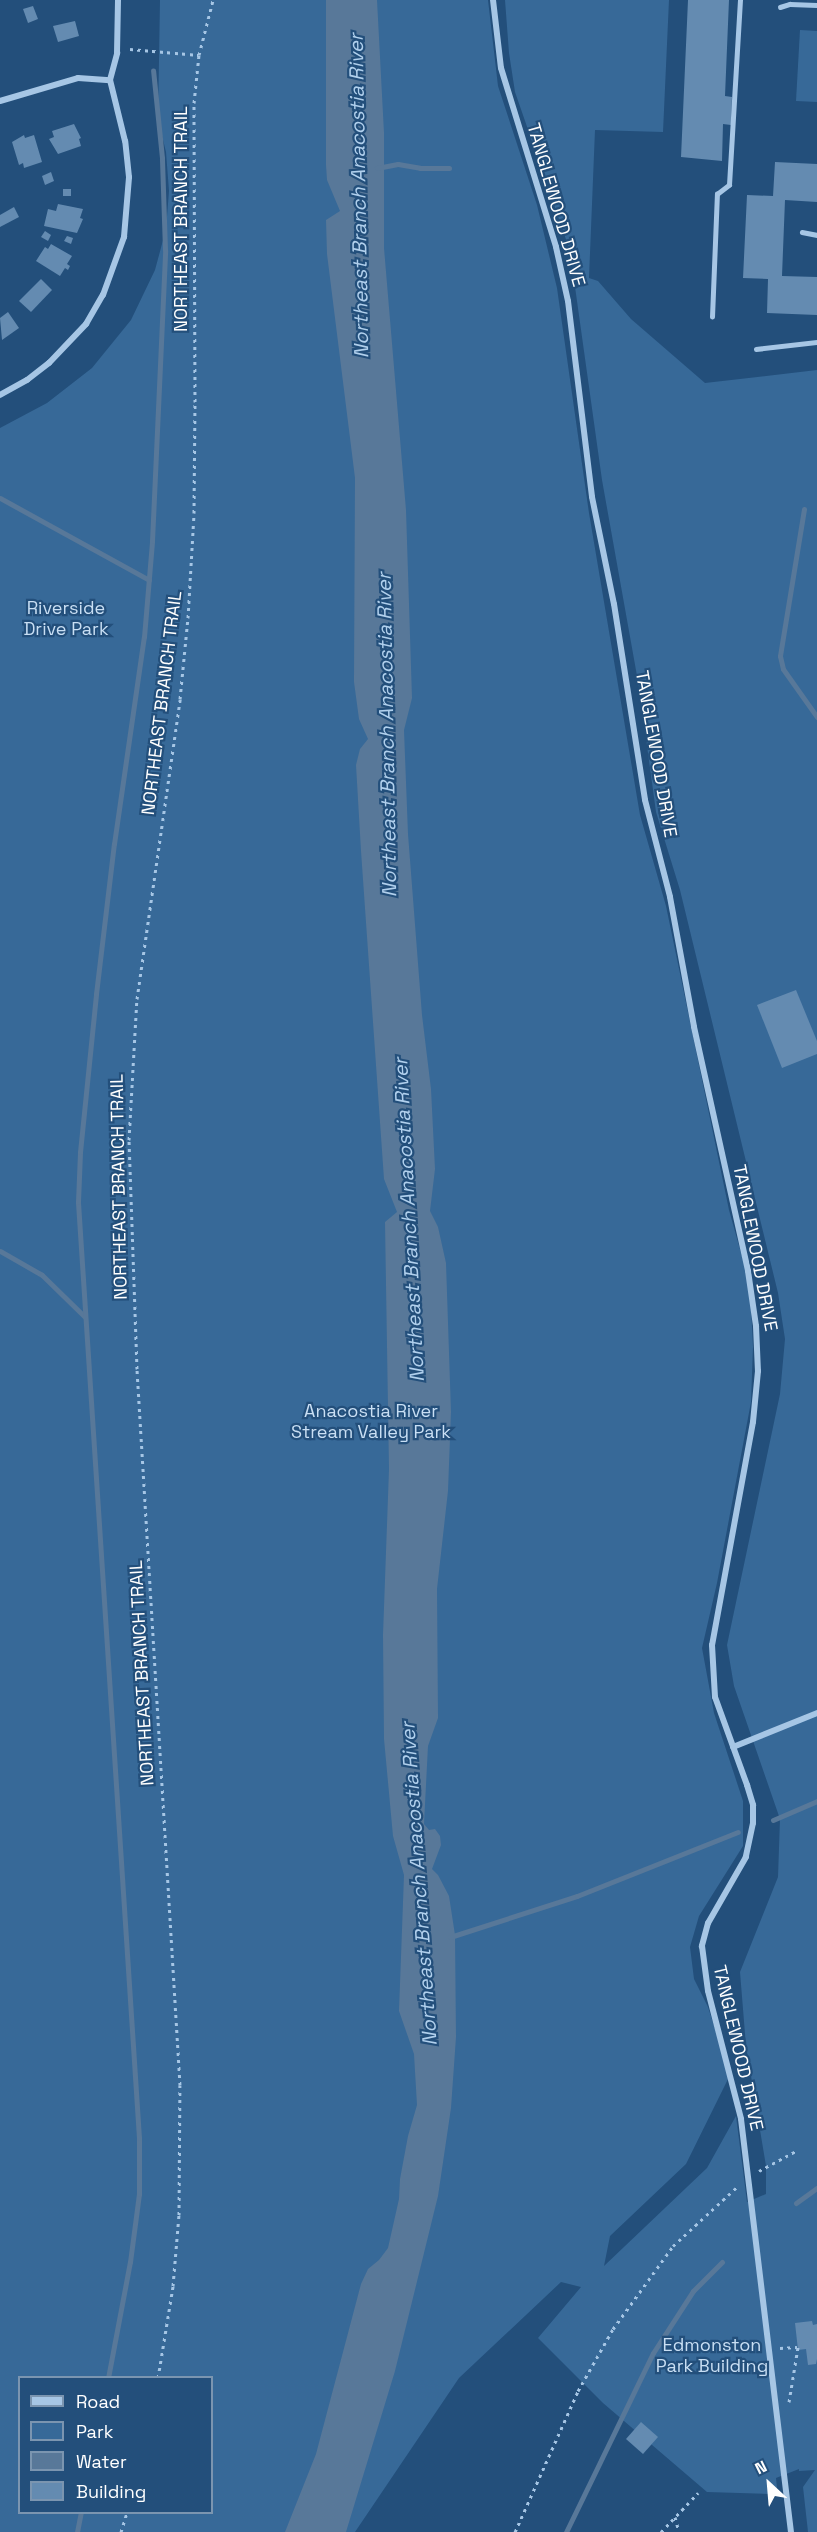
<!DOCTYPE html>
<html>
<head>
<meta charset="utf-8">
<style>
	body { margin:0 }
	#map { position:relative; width:817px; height:2532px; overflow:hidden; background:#234f7b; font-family:"Space Grotesk",sans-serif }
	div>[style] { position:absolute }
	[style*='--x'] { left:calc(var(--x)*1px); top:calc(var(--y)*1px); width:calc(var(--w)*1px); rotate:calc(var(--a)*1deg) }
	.green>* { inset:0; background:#376998 }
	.water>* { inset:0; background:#587899 }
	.stream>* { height:5px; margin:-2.5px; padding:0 2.5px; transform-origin:2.5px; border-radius:2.5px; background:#587899 }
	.building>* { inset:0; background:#648bb1 }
	.path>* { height:3px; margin-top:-1.5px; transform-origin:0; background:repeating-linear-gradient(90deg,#a6c6e5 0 3px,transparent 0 7.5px) }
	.lane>* { height:4.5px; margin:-2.25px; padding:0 2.25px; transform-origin:2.25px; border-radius:2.25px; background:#a6c6e5 }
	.street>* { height:6px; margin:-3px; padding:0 3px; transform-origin:3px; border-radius:3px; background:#a6c6e5 }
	span { translate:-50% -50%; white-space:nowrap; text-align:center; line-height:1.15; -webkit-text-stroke:4.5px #234f7b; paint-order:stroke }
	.street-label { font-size:18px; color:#fff }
	.park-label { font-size:18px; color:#c9dff4 }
	.water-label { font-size:20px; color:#b1d0ed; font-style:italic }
	.legend { position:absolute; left:18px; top:2376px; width:195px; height:138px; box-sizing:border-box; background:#234f7b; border:2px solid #7b95b0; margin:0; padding:8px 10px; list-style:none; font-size:18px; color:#fff }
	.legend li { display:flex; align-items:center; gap:12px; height:30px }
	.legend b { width:30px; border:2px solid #7b95b0 }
	.north { position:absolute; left:739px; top:2454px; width:60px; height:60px; -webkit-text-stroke:4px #234f7b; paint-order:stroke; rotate:334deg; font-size:16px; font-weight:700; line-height:24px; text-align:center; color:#fff }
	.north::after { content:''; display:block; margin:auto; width:21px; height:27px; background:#fff; clip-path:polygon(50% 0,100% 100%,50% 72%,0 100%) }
</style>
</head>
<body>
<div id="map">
	<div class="green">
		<i style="clip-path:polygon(evenodd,160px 0,488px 0,498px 86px,537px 205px,557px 288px,589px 513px,640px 815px,666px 906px,729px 1210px,750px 1285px,753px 1347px,751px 1402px,717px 1583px,702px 1648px,714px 1713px,743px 1801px,743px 1846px,699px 1916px,690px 1947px,694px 1979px,708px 2007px,730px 2075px,686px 2164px,610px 2236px,604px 2266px,707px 2168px,736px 2116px,747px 2202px,766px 2194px,766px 2166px,746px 2046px,740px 1972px,778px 1877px,780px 1819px,734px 1686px,727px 1645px,780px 1394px,785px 1339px,778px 1293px,680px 890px,656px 812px,639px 687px,602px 480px,570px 251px,515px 92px,509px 53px,505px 0,669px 0,663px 132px,595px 130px,589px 278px,598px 281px,631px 319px,705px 383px,817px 370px,817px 2532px,808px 2532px,803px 2487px,815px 2470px,799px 2471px,799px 2469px,776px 2478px,777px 2488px,769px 2494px,707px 2492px,603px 2403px,538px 2338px,581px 2287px,561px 2282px,459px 2378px,355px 2532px,0 2532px,0 428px,47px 403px,92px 368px,131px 320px,155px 270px,166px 229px,169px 191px,166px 152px,158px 119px,160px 0,20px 2378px,212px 2378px,212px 2512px,20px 2512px,20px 2378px)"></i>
		<i style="clip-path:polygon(800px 30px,817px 31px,817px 102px,796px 101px)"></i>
	</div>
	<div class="water">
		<i style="clip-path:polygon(326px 0,377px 0,384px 133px,384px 248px,406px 510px,412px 698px,404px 730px,408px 834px,422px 1015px,431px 1089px,435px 1169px,430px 1211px,438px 1227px,446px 1263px,451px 1412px,448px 1491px,437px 1589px,438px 1718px,428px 1746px,424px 1824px,429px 1830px,435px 1829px,440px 1836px,441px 1845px,432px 1869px,438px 1875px,449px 1896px,455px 1935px,456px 2037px,451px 2108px,438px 2196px,395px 2371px,346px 2532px,285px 2532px,316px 2454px,361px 2284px,368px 2269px,379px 2260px,388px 2248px,399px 2199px,400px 2179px,408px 2136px,417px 2105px,414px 2054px,399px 2011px,404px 1875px,393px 1836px,384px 1739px,383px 1635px,389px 1469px,385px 1222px,397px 1212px,384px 1179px,361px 851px,356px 765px,360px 749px,368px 739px,359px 719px,354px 682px,355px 478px,327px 254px,326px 220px,340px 211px,327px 180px,326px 165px)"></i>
	</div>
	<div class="stream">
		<i style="--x:377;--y:168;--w:21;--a:-11"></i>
		<i style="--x:398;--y:164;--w:22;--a:10"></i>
		<i style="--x:420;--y:168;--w:29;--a:0"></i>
		<i style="--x:0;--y:498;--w:170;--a:28.8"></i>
		<i style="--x:804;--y:509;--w:149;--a:99.3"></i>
		<i style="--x:780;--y:656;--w:13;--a:77"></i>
		<i style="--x:783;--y:669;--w:59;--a:54.7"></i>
		<i style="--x:0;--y:1251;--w:48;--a:29.7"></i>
		<i style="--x:42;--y:1275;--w:59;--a:44.3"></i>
		<i style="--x:773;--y:1820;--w:48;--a:-23.4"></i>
		<i style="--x:450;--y:1937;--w:133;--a:-17.9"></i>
		<i style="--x:577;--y:1896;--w:173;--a:-21.7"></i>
		<i style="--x:796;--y:2203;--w:26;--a:-36"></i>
		<i style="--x:108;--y:2378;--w:118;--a:-79.3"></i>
		<i style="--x:130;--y:2262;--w:69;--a:-82.5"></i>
		<i style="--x:139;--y:2194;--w:56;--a:-90"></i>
		<i style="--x:139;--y:2138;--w:938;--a:-93.73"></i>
		<i style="--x:78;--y:1202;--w:50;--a:-87.7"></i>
		<i style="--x:80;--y:1152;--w:159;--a:-84.2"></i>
		<i style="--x:96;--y:994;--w:151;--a:-83.2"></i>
		<i style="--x:114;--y:844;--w:209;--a:-81.8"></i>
		<i style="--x:144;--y:637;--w:96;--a:-85.2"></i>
		<i style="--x:152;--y:541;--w:291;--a:-87.4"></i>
		<i style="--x:165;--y:250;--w:92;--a:-91.9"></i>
		<i style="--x:162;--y:158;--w:88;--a:-95.8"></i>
		<i style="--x:77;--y:2532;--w:20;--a:-79"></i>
		<i style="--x:566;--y:2532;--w:199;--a:-64.1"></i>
		<i style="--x:653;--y:2353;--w:74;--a:-57.2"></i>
		<i style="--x:693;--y:2291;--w:41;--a:-45"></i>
	</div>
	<div class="building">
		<i style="clip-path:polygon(688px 0,729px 0,725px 96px,732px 97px,731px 125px,723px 124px,722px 161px,681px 157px)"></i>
		<i style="clip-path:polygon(33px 6px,38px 19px,28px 23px,23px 9px)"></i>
		<i style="clip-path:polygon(75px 21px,79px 36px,58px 42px,53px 26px)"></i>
		<i style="clip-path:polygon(74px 124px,81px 138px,79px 139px,81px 146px,58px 154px,49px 139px,54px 137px,52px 131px)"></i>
		<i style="clip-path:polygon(24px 135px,25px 138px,34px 135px,42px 162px,24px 168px,23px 163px,19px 165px,12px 142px)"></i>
		<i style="clip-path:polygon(775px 162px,817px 164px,817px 202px,785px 200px,782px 276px,817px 277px,817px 315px,767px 313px,768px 279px,743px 278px,747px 195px,773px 196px)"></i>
		<i style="clip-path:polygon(51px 172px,54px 181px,45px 185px,42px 176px)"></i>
		<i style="clip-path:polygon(63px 189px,71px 189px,71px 196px,63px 196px)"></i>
		<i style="clip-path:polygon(58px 204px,83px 209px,80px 218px,83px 219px,77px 233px,44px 226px,48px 209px,56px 211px)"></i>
		<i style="clip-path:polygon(14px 207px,19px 217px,0 227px,0 215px)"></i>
		<i style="clip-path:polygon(45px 231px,51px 235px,48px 241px,41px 237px)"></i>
		<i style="clip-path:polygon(67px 236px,73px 238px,71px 244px,64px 241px)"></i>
		<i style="clip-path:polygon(51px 244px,72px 256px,67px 264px,70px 266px,68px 270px,65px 268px,60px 276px,36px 261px,45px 247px,48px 249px)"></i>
		<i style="clip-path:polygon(41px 279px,52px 290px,31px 312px,19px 301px)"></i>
		<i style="clip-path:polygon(8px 312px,19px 328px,2px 340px,0 318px)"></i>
		<i style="clip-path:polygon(796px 990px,817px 1041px,817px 1054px,782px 1068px,757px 1005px)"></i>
		<i style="clip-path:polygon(812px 2321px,813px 2325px,817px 2324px,817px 2359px,816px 2364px,808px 2365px,806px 2349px,798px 2350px,795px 2323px)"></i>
		<i style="clip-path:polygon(641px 2422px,658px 2437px,643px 2454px,626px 2439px)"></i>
	</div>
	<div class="path">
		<i style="--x:130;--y:49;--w:69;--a:5"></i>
		<i style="--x:759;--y:2171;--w:42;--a:-28.4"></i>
		<i style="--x:780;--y:2348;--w:17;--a:-3"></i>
		<i style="--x:158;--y:2378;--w:93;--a:-80.7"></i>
		<i style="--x:173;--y:2286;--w:71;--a:-85.2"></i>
		<i style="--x:179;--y:2215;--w:130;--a:-89.6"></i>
		<i style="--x:180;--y:2085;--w:717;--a:-93.44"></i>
		<i style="--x:137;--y:1369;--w:229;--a:-92"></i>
		<i style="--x:129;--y:1140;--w:141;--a:-86.8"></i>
		<i style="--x:137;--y:999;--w:303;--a:-81.8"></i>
		<i style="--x:180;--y:699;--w:81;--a:-84.4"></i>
		<i style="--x:188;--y:618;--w:105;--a:-86.7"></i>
		<i style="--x:194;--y:513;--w:111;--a:-89.5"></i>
		<i style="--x:195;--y:402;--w:299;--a:-90.2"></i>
		<i style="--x:194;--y:103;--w:48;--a:-84.1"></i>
		<i style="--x:199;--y:55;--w:57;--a:-75.7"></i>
		<i style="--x:789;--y:2402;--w:56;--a:-80.7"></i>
		<i style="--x:675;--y:2517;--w:16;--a:75"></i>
		<i style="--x:121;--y:2532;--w:21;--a:-73"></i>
		<i style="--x:515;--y:2532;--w:154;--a:-65.9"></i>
		<i style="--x:578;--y:2391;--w:71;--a:-60.6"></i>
		<i style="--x:613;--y:2329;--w:102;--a:-54.1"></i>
		<i style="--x:673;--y:2246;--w:87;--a:-42.7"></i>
		<i style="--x:661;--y:2532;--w:54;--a:-46.5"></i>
	</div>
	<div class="lane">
		<i style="--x:780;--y:7;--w:10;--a:-17"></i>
		<i style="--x:790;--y:4;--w:27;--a:2"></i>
		<i style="--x:802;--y:232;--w:15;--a:11"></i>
		<i style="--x:712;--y:317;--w:123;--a:-87.7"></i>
		<i style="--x:717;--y:194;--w:15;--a:-37"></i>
		<i style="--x:729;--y:185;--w:185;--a:-86.6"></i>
		<i style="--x:756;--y:349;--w:61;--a:-6.5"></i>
	</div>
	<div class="street">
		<i style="--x:493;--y:0;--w:68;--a:83.3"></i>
		<i style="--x:501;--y:68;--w:187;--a:72.9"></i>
		<i style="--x:556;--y:247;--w:55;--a:77.5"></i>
		<i style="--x:568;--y:301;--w:197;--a:83"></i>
		<i style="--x:592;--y:497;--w:109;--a:78.4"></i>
		<i style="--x:614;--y:604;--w:198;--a:81"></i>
		<i style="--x:645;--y:800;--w:100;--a:75.5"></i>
		<i style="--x:670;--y:897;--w:132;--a:79.5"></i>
		<i style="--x:694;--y:1027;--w:250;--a:77.5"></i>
		<i style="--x:748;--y:1271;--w:56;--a:81.7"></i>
		<i style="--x:756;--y:1326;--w:45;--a:87.5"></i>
		<i style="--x:758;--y:1371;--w:51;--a:95.6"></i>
		<i style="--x:753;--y:1422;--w:227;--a:100.4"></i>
		<i style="--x:712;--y:1645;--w:52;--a:86.7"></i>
		<i style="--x:715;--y:1697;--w:94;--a:70"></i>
		<i style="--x:747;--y:1785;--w:21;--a:73"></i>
		<i style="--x:753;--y:1805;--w:18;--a:90"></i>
		<i style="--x:753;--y:1823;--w:35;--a:102"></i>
		<i style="--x:746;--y:1857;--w:76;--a:119.9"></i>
		<i style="--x:708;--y:1923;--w:24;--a:105"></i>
		<i style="--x:702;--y:1946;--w:45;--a:82.4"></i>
		<i style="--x:708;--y:1991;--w:132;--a:75.5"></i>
		<i style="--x:741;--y:2119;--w:416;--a:83.1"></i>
		<i style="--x:0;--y:101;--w:81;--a:-16.4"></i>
		<i style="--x:78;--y:78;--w:32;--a:4"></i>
		<i style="--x:0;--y:395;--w:31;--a:-29"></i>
		<i style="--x:27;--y:380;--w:28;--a:-38"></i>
		<i style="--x:49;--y:363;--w:54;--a:-46.5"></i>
		<i style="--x:86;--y:324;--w:34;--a:-60"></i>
		<i style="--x:103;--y:295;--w:62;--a:-70.1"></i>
		<i style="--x:124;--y:237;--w:60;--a:-85.2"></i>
		<i style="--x:129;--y:177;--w:36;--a:-96"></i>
		<i style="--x:125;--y:141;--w:63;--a:-103.8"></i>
		<i style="--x:110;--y:80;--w:28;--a:-75"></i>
		<i style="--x:117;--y:53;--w:53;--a:-88.9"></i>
		<i style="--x:733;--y:1747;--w:91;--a:-22"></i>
	</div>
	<div class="street-label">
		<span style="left:556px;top:205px;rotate:74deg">TANGLEWOOD DRIVE</span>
		<span style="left:181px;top:219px;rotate:-90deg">NORTHEAST BRANCH TRAIL</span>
		<span style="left:162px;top:703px;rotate:-83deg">NORTHEAST BRANCH TRAIL</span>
		<span style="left:656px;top:754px;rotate:80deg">TANGLEWOOD DRIVE</span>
		<span style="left:119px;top:1187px;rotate:-91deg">NORTHEAST BRANCH TRAIL</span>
		<span style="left:755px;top:1248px;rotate:79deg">TANGLEWOOD DRIVE</span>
		<span style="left:142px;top:1673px;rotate:-93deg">NORTHEAST BRANCH TRAIL</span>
		<span style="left:738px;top:2048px;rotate:77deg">TANGLEWOOD DRIVE</span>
	</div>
	<div class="park-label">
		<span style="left:66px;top:619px">Riverside<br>Drive Park</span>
		<span style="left:371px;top:1422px">Anacostia River<br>Stream Valley Park</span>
		<span style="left:712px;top:2356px">Edmonston<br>Park Building</span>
	</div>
	<div class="water-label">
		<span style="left:359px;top:196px;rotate:-91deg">Northeast Branch Anacostia River</span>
		<span style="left:387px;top:735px;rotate:-91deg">Northeast Branch Anacostia River</span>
		<span style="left:409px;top:1220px;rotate:-93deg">Northeast Branch Anacostia River</span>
		<span style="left:419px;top:1884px;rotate:-94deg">Northeast Branch Anacostia River</span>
	</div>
	<ul class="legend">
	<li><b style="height:8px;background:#a6c6e5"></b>Road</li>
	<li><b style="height:16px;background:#376998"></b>Park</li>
	<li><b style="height:16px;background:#587899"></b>Water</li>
	<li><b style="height:16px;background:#648bb1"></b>Building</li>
	</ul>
	<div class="north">N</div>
</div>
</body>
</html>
